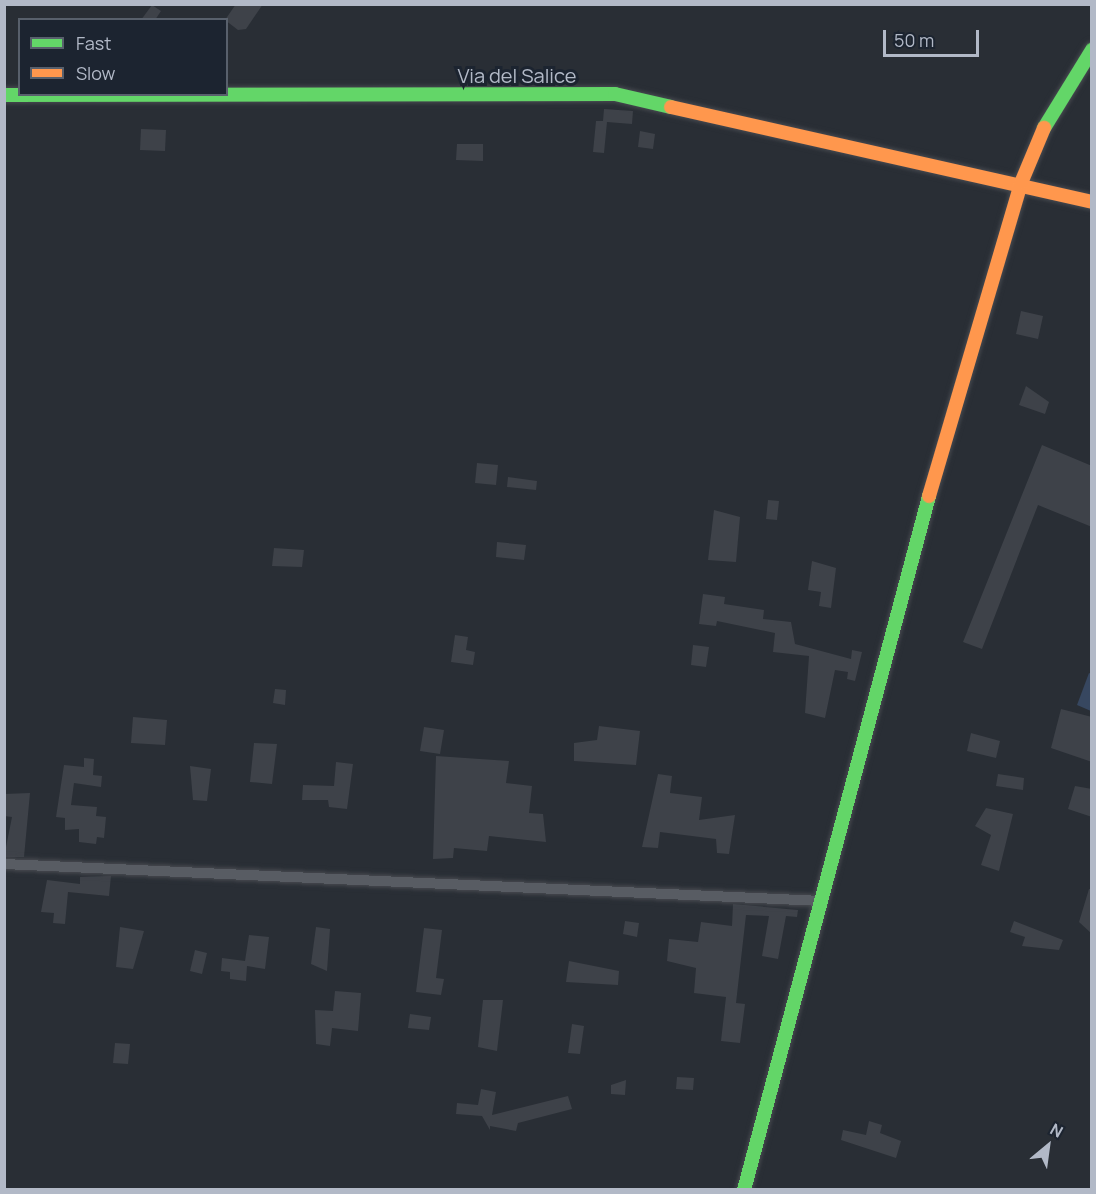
<!DOCTYPE html>
<html>
<head>
<meta charset="utf-8">
<style>
	body { margin:0 }
	#map { position:relative; width:1096px; height:1194px; overflow:hidden; background:#292e35; font-family:Manrope,sans-serif }
	div>[style] { position:absolute }
	[style*='--x'] { left:calc(var(--x)*1px); top:calc(var(--y)*1px); width:calc(var(--w)*1px); rotate:calc(var(--a)*1deg) }
	.water>* { inset:0; background:#374760 }
	.building>* { inset:0; background:#3e4249 }
	.roads { filter:drop-shadow(0 0 2px #474a50) drop-shadow(0 0 2px #474a50) }
	.street>* { height:10px; margin:-5px; padding:0 5px; transform-origin:5px; border-radius:5px; background:#585c63 }
	.fast>* { height:14px; margin:-7px; padding:0 7px; transform-origin:7px; border-radius:7px; background:#63d668 }
	.slow>* { height:14px; margin:-7px; padding:0 7px; transform-origin:7px; border-radius:7px; background:#ff974d }
	span { translate:-50% -50%; white-space:nowrap; text-align:center; line-height:1.15; -webkit-text-stroke:6px #1c2430; paint-order:stroke }
	.street-label { font-size:20px; color:#b2b9c7 }
	.frame { position:absolute; inset:0; border:6px solid #b2b9c7; pointer-events:none }
	.legend { position:absolute; left:18px; top:18px; width:210px; height:78px; box-sizing:border-box; background:#1c2430; border:2px solid #58606c; margin:0; padding:8px 10px; list-style:none; font-size:18px; color:#b2b9c7 }
	.legend li { display:flex; align-items:center; gap:12px; height:30px }
	.legend b { width:30px; border:2px solid #58606c }
	.north { position:absolute; left:1018px; top:1116px; width:60px; height:60px; -webkit-text-stroke:4px #1c2430; paint-order:stroke; rotate:29deg; font-size:16px; font-weight:700; line-height:24px; text-align:center; color:#b2b9c7 }
	.north::after { content:''; display:block; margin:auto; width:21px; height:27px; background:#b2b9c7; clip-path:polygon(50% 0,100% 100%,50% 72%,0 100%) }
	.scale { position:absolute; left:883px; top:30px; width:96px; height:27px; box-sizing:border-box; border:3px solid #b2b9c7; border-top:0; padding-left:8px; font-size:18px; line-height:21px; white-space:nowrap; color:#b2b9c7; -webkit-text-stroke:4px #1c2430; paint-order:stroke }
</style>
</head>
<body>
<div id="map">
	<div class="water">
		<i style="clip-path:polygon(1089px 673px,1091px 674px,1091px 711px,1077px 705px)"></i>
	</div>
	<div class="building">
		<i style="clip-path:polygon(236px 4px,263px 4px,246px 29px,238px 30px,225px 20px)"></i>
		<i style="clip-path:polygon(152px 5px,161px 11px,155px 20px,141px 20px)"></i>
		<i style="clip-path:polygon(604px 109px,633px 111px,632px 124px,607px 122px,604px 153px,593px 152px,596px 121px,603px 121px)"></i>
		<i style="clip-path:polygon(141px 129px,166px 130px,165px 151px,140px 150px)"></i>
		<i style="clip-path:polygon(640px 131px,655px 134px,653px 149px,638px 147px)"></i>
		<i style="clip-path:polygon(457px 144px,483px 144px,483px 161px,456px 160px)"></i>
		<i style="clip-path:polygon(1021px 311px,1043px 316px,1038px 339px,1016px 334px)"></i>
		<i style="clip-path:polygon(1026px 386px,1049px 402px,1045px 414px,1019px 405px)"></i>
		<i style="clip-path:polygon(1042px 445px,1092px 466px,1092px 527px,1038px 505px,982px 649px,963px 642px)"></i>
		<i style="clip-path:polygon(477px 463px,498px 465px,496px 485px,475px 483px)"></i>
		<i style="clip-path:polygon(508px 477px,537px 481px,536px 490px,507px 487px)"></i>
		<i style="clip-path:polygon(768px 500px,779px 501px,777px 520px,766px 519px)"></i>
		<i style="clip-path:polygon(714px 510px,740px 517px,736px 562px,708px 560px)"></i>
		<i style="clip-path:polygon(497px 542px,526px 545px,524px 560px,496px 557px)"></i>
		<i style="clip-path:polygon(274px 548px,304px 550px,302px 567px,272px 566px)"></i>
		<i style="clip-path:polygon(812px 561px,836px 568px,831px 608px,819px 606px,821px 592px,808px 590px)"></i>
		<i style="clip-path:polygon(703px 594px,725px 597px,724px 604px,764px 610px,763px 619px,791px 622px,795px 644px,851px 659px,852px 650px,862px 652px,855px 681px,847px 679px,848px 672px,835px 670px,825px 718px,805px 713px,809px 656px,773px 652px,775px 633px,717px 621px,716px 626px,699px 624px)"></i>
		<i style="clip-path:polygon(455px 635px,468px 637px,466px 650px,475px 652px,473px 665px,451px 662px)"></i>
		<i style="clip-path:polygon(693px 645px,709px 647px,706px 667px,691px 665px)"></i>
		<i style="clip-path:polygon(275px 689px,286px 690px,285px 705px,273px 703px)"></i>
		<i style="clip-path:polygon(1061px 709px,1092px 717px,1092px 762px,1051px 748px)"></i>
		<i style="clip-path:polygon(133px 717px,167px 720px,165px 745px,131px 743px)"></i>
		<i style="clip-path:polygon(599px 726px,640px 731px,636px 765px,574px 761px,574px 743px,597px 740px)"></i>
		<i style="clip-path:polygon(424px 727px,444px 730px,440px 754px,420px 751px)"></i>
		<i style="clip-path:polygon(971px 733px,1000px 741px,996px 758px,967px 751px)"></i>
		<i style="clip-path:polygon(254px 743px,277px 744px,272px 784px,250px 782px)"></i>
		<i style="clip-path:polygon(436px 756px,509px 761px,506px 783px,532px 786px,529px 813px,543px 814px,546px 842px,489px 836px,487px 851px,454px 848px,453px 858px,433px 859px)"></i>
		<i style="clip-path:polygon(84px 758px,94px 759px,93px 775px,102px 776px,101px 787px,74px 783px,71px 805px,97px 807px,96px 816px,106px 817px,104px 838px,97px 837px,96px 844px,79px 842px,79px 829px,65px 830px,65px 818px,56px 817px,64px 765px,84px 767px)"></i>
		<i style="clip-path:polygon(336px 762px,353px 764px,347px 809px,329px 807px,328px 800px,302px 800px,303px 785px,334px 786px)"></i>
		<i style="clip-path:polygon(190px 766px,211px 769px,207px 801px,193px 800px)"></i>
		<i style="clip-path:polygon(658px 774px,672px 776px,670px 793px,702px 797px,699px 820px,735px 815px,729px 854px,717px 853px,716px 839px,660px 832px,658px 848px,642px 847px)"></i>
		<i style="clip-path:polygon(998px 774px,1024px 778px,1023px 790px,996px 786px)"></i>
		<i style="clip-path:polygon(1075px 786px,1092px 789px,1092px 817px,1068px 809px)"></i>
		<i style="clip-path:polygon(30px 793px,24px 857px,4px 857px,12px 817px,4px 816px,4px 794px)"></i>
		<i style="clip-path:polygon(986px 808px,1013px 814px,999px 871px,981px 865px,991px 835px,975px 826px)"></i>
		<i style="clip-path:polygon(111px 876px,109px 896px,68px 892px,65px 924px,53px 923px,54px 913px,41px 912px,47px 880px,80px 884px,80px 877px)"></i>
		<i style="clip-path:polygon(1089px 889px,1092px 889px,1092px 934px,1079px 922px)"></i>
		<i style="clip-path:polygon(733px 904px,798px 910px,797px 917px,786px 916px,778px 959px,762px 956px,769px 916px,746px 915px,736px 1003px,745px 1004px,740px 1043px,721px 1041px,726px 997px,694px 993px,696px 968px,667px 961px,669px 939px,698px 942px,701px 922px,732px 926px)"></i>
		<i style="clip-path:polygon(625px 921px,639px 923px,637px 937px,623px 934px)"></i>
		<i style="clip-path:polygon(1014px 921px,1063px 940px,1059px 950px,1022px 946px,1025px 937px,1010px 932px)"></i>
		<i style="clip-path:polygon(120px 927px,144px 931px,133px 969px,116px 967px)"></i>
		<i style="clip-path:polygon(316px 927px,330px 929px,327px 971px,311px 964px)"></i>
		<i style="clip-path:polygon(424px 928px,442px 930px,436px 978px,444px 979px,441px 995px,416px 992px)"></i>
		<i style="clip-path:polygon(249px 935px,269px 937px,265px 969px,247px 966px,246px 981px,230px 979px,230px 972px,221px 971px,222px 958px,245px 961px)"></i>
		<i style="clip-path:polygon(195px 950px,207px 953px,202px 974px,190px 971px)"></i>
		<i style="clip-path:polygon(569px 961px,619px 971px,618px 985px,566px 982px)"></i>
		<i style="clip-path:polygon(335px 991px,361px 993px,358px 1031px,332px 1028px,330px 1046px,316px 1044px,315px 1010px,333px 1011px)"></i>
		<i style="clip-path:polygon(483px 1000px,503px 1000px,497px 1051px,478px 1047px)"></i>
		<i style="clip-path:polygon(410px 1014px,431px 1017px,429px 1030px,408px 1028px)"></i>
		<i style="clip-path:polygon(572px 1024px,584px 1026px,580px 1054px,568px 1053px)"></i>
		<i style="clip-path:polygon(115px 1043px,130px 1044px,128px 1064px,113px 1063px)"></i>
		<i style="clip-path:polygon(677px 1077px,694px 1078px,693px 1090px,676px 1089px)"></i>
		<i style="clip-path:polygon(626px 1080px,625px 1095px,611px 1094px,611px 1085px)"></i>
		<i style="clip-path:polygon(481px 1089px,496px 1092px,492px 1115px,568px 1096px,572px 1109px,518px 1123px,516px 1131px,490px 1126px,490px 1130px,482px 1116px,456px 1114px,457px 1103px,478px 1105px)"></i>
		<i style="clip-path:polygon(869px 1121px,882px 1125px,880px 1133px,901px 1141px,896px 1158px,841px 1140px,843px 1130px,866px 1135px)"></i>
	</div>
	<div class="roads">
		<div class="street">
			<i style="--x:4;--y:864;--w:820;--a:2.59"></i>
		</div>
		<div class="fast">
			<i style="--x:4;--y:95;--w:611;--a:-0.09"></i>
			<i style="--x:615;--y:94;--w:57;--a:13.1"></i>
			<i style="--x:1044;--y:128;--w:92;--a:-58.4"></i>
			<i style="--x:744;--y:1190;--w:718;--a:-75.07"></i>
		</div>
		<div class="slow">
			<i style="--x:671;--y:107;--w:432;--a:12.7"></i>
			<i style="--x:929;--y:496;--w:326;--a:-73.6"></i>
			<i style="--x:1021;--y:183;--w:60;--a:-67.3"></i>
		</div>
	</div>
	<div class="street-label">
		<span style="left:517px;top:75px">Via del Salice</span>
	</div>
	<div class="frame"></div>
	<ul class="legend">
	<li><b style="height:8px;background:#63d668"></b>Fast</li>
	<li><b style="height:8px;background:#ff974d"></b>Slow</li>
	</ul>
	<div class="north">N</div>
	<div class="scale">50 m</div>
</div>
</body>
</html>
